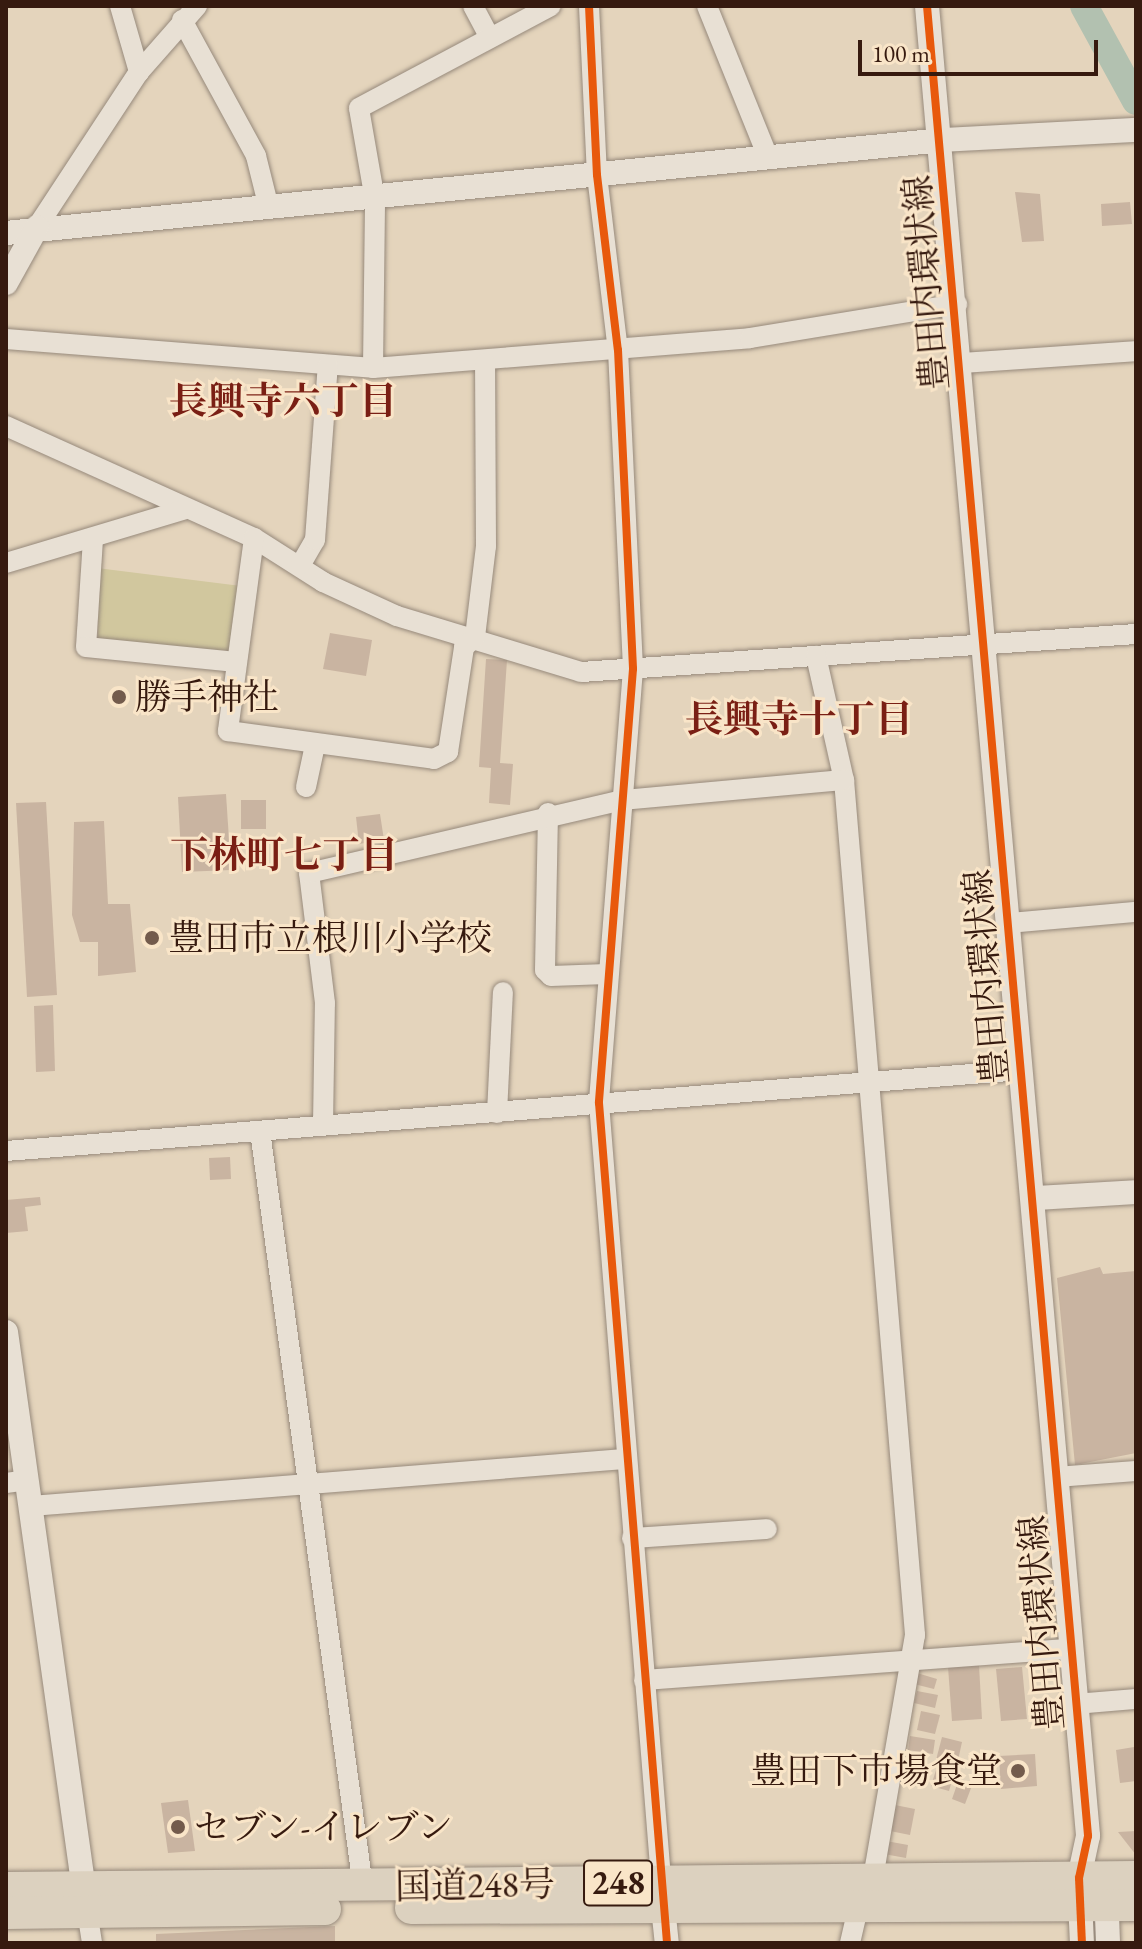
<!DOCTYPE html>
<html>
<head>
<meta charset="utf-8">
<style>
	body { margin:0 }
	#map { position:relative; width:1142px; height:1949px; overflow:hidden; background:#e4d4bc; font-family:"EB Garamond","Noto Serif JP",serif }
	div>[style] { position:absolute }
	[style*='--x'] { left:calc(var(--x)*1px); top:calc(var(--y)*1px); width:calc(var(--w)*1px); rotate:calc(var(--a)*1deg) }
	.green>* { inset:0; background:#d1c79e }
	.river>* { height:28px; margin:-14px; padding:0 14px; transform-origin:14px; border-radius:14px; background:#b2c1b0 }
	.building>* { inset:0; background:#c9b4a1 }
	.roads { filter:drop-shadow(0 0 2px #96897b) drop-shadow(0 0 2px #96897b) }
	.minor>* { height:20px; margin:-10px; padding:0 10px; transform-origin:10px; border-radius:10px; background:#e8e0d4 }
	.tertiary>* { height:24px; margin:-12px; padding:0 12px; transform-origin:12px; border-radius:12px; background:#e8e0d4 }
	.trunk>* { height:32px; margin:-16px; padding:0 16px; transform-origin:16px; border-radius:16px; background:#dcd1bf }
	.cycleway>* { height:8px; margin:-4px; padding:0 4px; transform-origin:4px; border-radius:4px; background:#e8590c }
	.dots>* { width:22px; height:22px; translate:-50% -50%; box-sizing:border-box; border:4px solid #f9e5c8; border-radius:50% }
	span { translate:-50% -50%; white-space:nowrap; text-align:center; line-height:1.15; -webkit-text-stroke:6px #f9e5c8; paint-order:stroke }
	.shield-label span { padding:2px 6px; background:#f9e5c8; border:2px solid; border-radius:6px; -webkit-text-stroke-width:0 }
	.shield-label { font-size:34px; color:#361a0f; font-weight:700 }
	.street-label { font-size:36px; color:#361a0f }
	.poi-label { font-size:36px; color:#361a0f }
	.left { translate:0 -50%; text-align:left }
	.right { translate:-100% -50%; text-align:right }
	.neighbourhood-label { font-size:38px; color:#7a1f14; font-weight:700 }
	.frame { position:absolute; inset:0; border:8px solid #361a0f; pointer-events:none }
	.scale { position:absolute; left:858px; top:40px; width:240px; height:36px; box-sizing:border-box; border:4px solid #361a0f; border-top:0; padding-left:10px; font-size:24px; line-height:28px; white-space:nowrap; color:#361a0f; -webkit-text-stroke:6px #f9e5c8; paint-order:stroke }
</style>
</head>
<body>
<div id="map">
	<div class="green">
		<i style="clip-path:polygon(97px 568px,241px 586px,233px 651px,98px 642px)"></i>
	</div>
	<div class="river">
		<i style="--x:1084;--y:6;--w:108;--a:61.3"></i>
	</div>
	<div class="building">
		<i style="clip-path:polygon(1015px 192px,1040px 194px,1044px 241px,1022px 242px)"></i>
		<i style="clip-path:polygon(1130px 202px,1132px 224px,1102px 226px,1101px 204px)"></i>
		<i style="clip-path:polygon(330px 633px,372px 640px,366px 676px,323px 669px)"></i>
		<i style="clip-path:polygon(486px 659px,507px 660px,500px 763px,513px 764px,510px 805px,489px 803px,491px 768px,479px 767px)"></i>
		<i style="clip-path:polygon(226px 794px,231px 870px,182px 872px,178px 797px)"></i>
		<i style="clip-path:polygon(241px 800px,266px 800px,266px 829px,241px 829px)"></i>
		<i style="clip-path:polygon(46px 802px,57px 995px,27px 997px,16px 803px)"></i>
		<i style="clip-path:polygon(380px 814px,384px 840px,359px 844px,356px 817px)"></i>
		<i style="clip-path:polygon(104px 821px,108px 904px,130px 904px,136px 972px,98px 976px,98px 942px,80px 942px,72px 915px,74px 822px)"></i>
		<i style="clip-path:polygon(53px 1005px,55px 1071px,36px 1072px,34px 1006px)"></i>
		<i style="clip-path:polygon(230px 1157px,231px 1179px,210px 1180px,209px 1158px)"></i>
		<i style="clip-path:polygon(40px 1197px,41px 1205px,25px 1207px,28px 1231px,6px 1233px,6px 1200px)"></i>
		<i style="clip-path:polygon(1100px 1267px,1103px 1274px,1136px 1271px,1136px 1453px,1075px 1465px,1057px 1278px)"></i>
		<i style="clip-path:polygon(979px 1665px,982px 1719px,952px 1721px,948px 1667px)"></i>
		<i style="clip-path:polygon(1022px 1667px,1027px 1719px,1001px 1721px,996px 1669px)"></i>
		<i style="clip-path:polygon(917px 1673px,937px 1679px,934px 1689px,914px 1684px)"></i>
		<i style="clip-path:polygon(917px 1691px,938px 1695px,935px 1708px,914px 1703px)"></i>
		<i style="clip-path:polygon(921px 1711px,940px 1715px,935px 1734px,917px 1730px)"></i>
		<i style="clip-path:polygon(910px 1736px,935px 1740px,933px 1754px,908px 1750px)"></i>
		<i style="clip-path:polygon(942px 1737px,962px 1742px,957px 1765px,936px 1760px)"></i>
		<i style="clip-path:polygon(1134px 1747px,1136px 1781px,1120px 1783px,1116px 1750px)"></i>
		<i style="clip-path:polygon(1035px 1754px,1037px 1786px,1001px 1789px,999px 1756px)"></i>
		<i style="clip-path:polygon(906px 1768px,919px 1772px,916px 1787px,902px 1784px)"></i>
		<i style="clip-path:polygon(936px 1770px,954px 1774px,949px 1791px,931px 1786px)"></i>
		<i style="clip-path:polygon(959px 1779px,973px 1783px,965px 1804px,952px 1799px)"></i>
		<i style="clip-path:polygon(188px 1800px,195px 1851px,168px 1853px,161px 1803px)"></i>
		<i style="clip-path:polygon(895px 1805px,915px 1809px,910px 1835px,890px 1831px)"></i>
		<i style="clip-path:polygon(1136px 1831px,1136px 1855px,1118px 1832px)"></i>
		<i style="clip-path:polygon(886px 1841px,908px 1845px,906px 1858px,884px 1854px)"></i>
		<i style="clip-path:polygon(335px 1926px,335px 1943px,156px 1943px,156px 1934px)"></i>
	</div>
	<div class="roads">
		<div class="minor">
			<i style="--x:120;--y:6;--w:69;--a:73.9"></i>
			<i style="--x:473;--y:6;--w:36;--a:62"></i>
			<i style="--x:589;--y:6;--w:169;--a:87.3"></i>
			<i style="--x:597;--y:175;--w:176;--a:83.2"></i>
			<i style="--x:618;--y:350;--w:319;--a:87.3"></i>
			<i style="--x:633;--y:669;--w:435;--a:94.5"></i>
			<i style="--x:599;--y:1103;--w:792;--a:85.43"></i>
			<i style="--x:707;--y:6;--w:163;--a:68"></i>
			<i style="--x:182;--y:20;--w:155;--a:61.4"></i>
			<i style="--x:256;--y:156;--w:54;--a:76"></i>
			<i style="--x:37;--y:227;--w:186;--a:-56.7"></i>
			<i style="--x:139;--y:72;--w:88;--a:-48.7"></i>
			<i style="--x:6;--y:339;--w:368;--a:4.5"></i>
			<i style="--x:373;--y:368;--w:378;--a:-4.5"></i>
			<i style="--x:750;--y:338;--w:210;--a:-9.3"></i>
			<i style="--x:961;--y:363;--w:175;--a:-3.9"></i>
			<i style="--x:373;--y:368;--w:168;--a:-89.3"></i>
			<i style="--x:375;--y:200;--w:93;--a:-99.9"></i>
			<i style="--x:359;--y:108;--w:217;--a:-28"></i>
			<i style="--x:6;--y:426;--w:272;--a:24.3"></i>
			<i style="--x:254;--y:538;--w:82;--a:32.5"></i>
			<i style="--x:323;--y:582;--w:81;--a:24.7"></i>
			<i style="--x:397;--y:616;--w:192;--a:16.9"></i>
			<i style="--x:581;--y:672;--w:556;--a:-3.92"></i>
			<i style="--x:254;--y:538;--w:195;--a:97.7"></i>
			<i style="--x:228;--y:731;--w:208;--a:7.7"></i>
			<i style="--x:434;--y:759;--w:16;--a:-27"></i>
			<i style="--x:448;--y:752;--w:106;--a:-81.3"></i>
			<i style="--x:464;--y:647;--w:15;--a:-42"></i>
			<i style="--x:475;--y:637;--w:92;--a:-83.1"></i>
			<i style="--x:486;--y:546;--w:183;--a:-90.3"></i>
			<i style="--x:93;--y:539;--w:108;--a:93.7"></i>
			<i style="--x:86;--y:647;--w:151;--a:5.7"></i>
			<i style="--x:6;--y:563;--w:188;--a:-16.7"></i>
			<i style="--x:301;--y:564;--w:28;--a:-60"></i>
			<i style="--x:315;--y:540;--w:175;--a:-85.8"></i>
			<i style="--x:816;--y:656;--w:127;--a:77.3"></i>
			<i style="--x:844;--y:780;--w:858;--a:85.25"></i>
			<i style="--x:915;--y:1635;--w:253;--a:99.8"></i>
			<i style="--x:306;--y:787;--w:43;--a:-77.9"></i>
			<i style="--x:548;--y:813;--w:157;--a:91.1"></i>
			<i style="--x:545;--y:970;--w:8;--a:45"></i>
			<i style="--x:551;--y:976;--w:56;--a:-2"></i>
			<i style="--x:1009;--y:923;--w:127;--a:-5"></i>
			<i style="--x:497;--y:1113;--w:121;--a:-87.2"></i>
			<i style="--x:323;--y:1125;--w:122;--a:-89.1"></i>
			<i style="--x:325;--y:1003;--w:131;--a:-97"></i>
			<i style="--x:309;--y:873;--w:322;--a:-13.1"></i>
			<i style="--x:623;--y:800;--w:222;--a:-5.2"></i>
			<i style="--x:260;--y:1131;--w:763;--a:82.24"></i>
			<i style="--x:6;--y:1151;--w:1019;--a:-4.56"></i>
			<i style="--x:1056;--y:1477;--w:80;--a:-4.3"></i>
			<i style="--x:6;--y:1483;--w:21;--a:-8"></i>
			<i style="--x:31;--y:1506;--w:595;--a:-4.53"></i>
			<i style="--x:632;--y:1538;--w:135;--a:-3.8"></i>
			<i style="--x:644;--y:1680;--w:427;--a:-4.2"></i>
			<i style="--x:1076;--y:1704;--w:60;--a:-4.8"></i>
			<i style="--x:87;--y:1911;--w:32;--a:81"></i>
			<i style="--x:850;--y:1943;--w:39;--a:-77"></i>
		</div>
		<div class="tertiary">
			<i style="--x:927;--y:6;--w:1837;--a:84.97"></i>
			<i style="--x:1088;--y:1836;--w:43;--a:102.1"></i>
			<i style="--x:1079;--y:1878;--w:65;--a:87.4"></i>
			<i style="--x:6;--y:233;--w:941;--a:-5.67"></i>
			<i style="--x:942;--y:140;--w:194;--a:-3"></i>
			<i style="--x:6;--y:283;--w:64;--a:-61"></i>
			<i style="--x:1036;--y:1198;--w:100;--a:-3.4"></i>
			<i style="--x:6;--y:1332;--w:578;--a:82.04"></i>
			<i style="--x:1106;--y:1890;--w:53;--a:87.8"></i>
			<i style="--x:663;--y:1907;--w:36;--a:84"></i>
		</div>
		<div class="trunk">
			<i style="--x:6;--y:1888;--w:1130;--a:-0.56"></i>
			<i style="--x:411;--y:1908;--w:725;--a:-0.24"></i>
			<i style="--x:6;--y:1913;--w:319;--a:-0.7"></i>
		</div>
	</div>
	<div class="cycleway">
		<i style="--x:589;--y:6;--w:169;--a:87.3"></i>
		<i style="--x:597;--y:175;--w:176;--a:83.2"></i>
		<i style="--x:618;--y:350;--w:319;--a:87.3"></i>
		<i style="--x:633;--y:669;--w:435;--a:94.5"></i>
		<i style="--x:599;--y:1103;--w:843;--a:85.37"></i>
		<i style="--x:927;--y:6;--w:1837;--a:84.97"></i>
		<i style="--x:1088;--y:1836;--w:43;--a:102.1"></i>
		<i style="--x:1079;--y:1878;--w:65;--a:87.4"></i>
	</div>
	<div class="dots">
		<i style="left:119px;top:697px;background:#735b4c"></i>
		<i style="left:152px;top:938px;background:#735b4c"></i>
		<i style="left:1018px;top:1771px;background:#735b4c"></i>
		<i style="left:178px;top:1827px;background:#735b4c"></i>
	</div>
	<div class="shield-label">
		<span style="left:618px;top:1883px">248</span>
	</div>
	<div class="street-label">
		<span style="left:926px;top:283px;rotate:-95deg">豊田内環状線</span>
		<span style="left:986px;top:977px;rotate:-95deg">豊田内環状線</span>
		<span style="left:1041px;top:1623px;rotate:-95deg">豊田内環状線</span>
		<span style="left:475px;top:1885px;rotate:-1deg">国道248号</span>
	</div>
	<div class="poi-label">
		<span class="left" style="left:135px;top:697px">勝手神社</span>
		<span class="left" style="left:168px;top:938px">豊田市立根川小学校</span>
		<span class="right" style="left:1002px;top:1771px">豊田下市場食堂</span>
		<span class="left" style="left:194px;top:1827px">セブン-イレブン</span>
	</div>
	<div class="neighbourhood-label">
		<span style="left:283px;top:401px">長興寺六丁目</span>
		<span style="left:799px;top:719px">長興寺十丁目</span>
		<span style="left:284px;top:855px">下林町七丁目</span>
	</div>
	<div class="frame"></div>
	<div class="scale">100 m</div>
</div>
</body>
</html>
